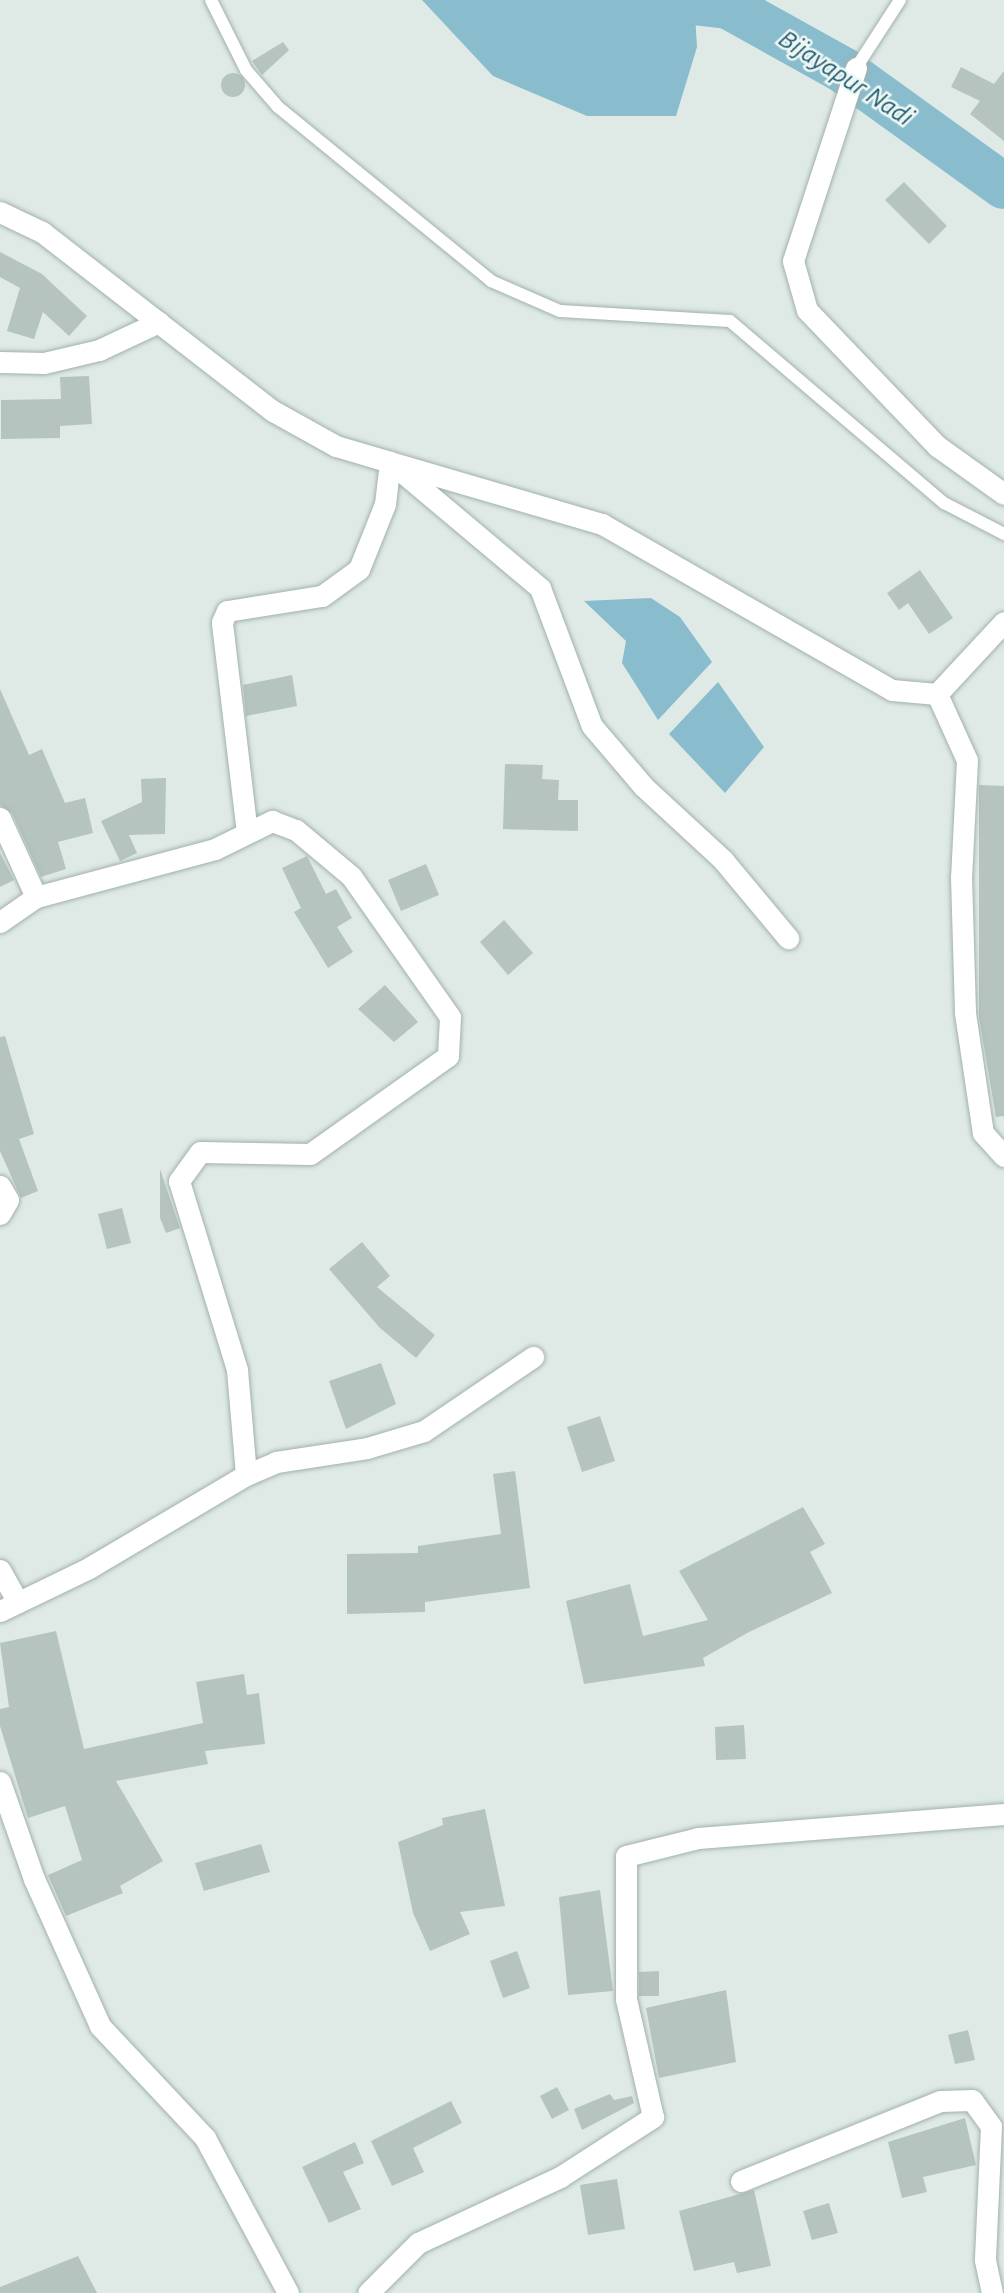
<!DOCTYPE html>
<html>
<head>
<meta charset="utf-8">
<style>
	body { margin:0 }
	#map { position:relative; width:1004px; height:2293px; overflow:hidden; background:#dfeae6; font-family:Ubuntu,sans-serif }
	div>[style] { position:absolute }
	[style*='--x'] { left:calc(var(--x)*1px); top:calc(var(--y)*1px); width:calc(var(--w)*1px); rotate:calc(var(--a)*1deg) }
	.water>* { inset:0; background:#89bccd }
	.river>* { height:46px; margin:-23px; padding:0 23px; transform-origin:23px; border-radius:23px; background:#89bccd }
	.building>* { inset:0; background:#b5c4bf }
	.round { border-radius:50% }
	.roads { filter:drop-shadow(0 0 2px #a2b1ad) drop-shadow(0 0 2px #a2b1ad) }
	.service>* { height:12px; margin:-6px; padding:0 6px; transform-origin:6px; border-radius:6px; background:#fff }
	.minor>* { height:21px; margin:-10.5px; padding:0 10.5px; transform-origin:10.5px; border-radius:10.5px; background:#fff }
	span { translate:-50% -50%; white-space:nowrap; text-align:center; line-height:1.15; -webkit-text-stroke:5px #eff7f4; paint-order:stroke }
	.water-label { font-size:24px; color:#1f5c71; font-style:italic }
</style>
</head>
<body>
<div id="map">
	<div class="water">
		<i style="clip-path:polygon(422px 0,694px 0,697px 47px,676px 116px,587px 116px,493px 76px)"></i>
		<i style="clip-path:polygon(651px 598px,680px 617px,712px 662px,658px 720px,622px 663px,626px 641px,584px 601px)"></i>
		<i style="clip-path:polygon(718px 682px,764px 747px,725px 793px,669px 734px)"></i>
	</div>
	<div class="river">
		<i style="--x:676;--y:0;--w:52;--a:6.6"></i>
		<i style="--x:728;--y:6;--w:132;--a:29.1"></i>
		<i style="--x:843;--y:70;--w:198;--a:35.8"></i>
	</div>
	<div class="building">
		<i style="clip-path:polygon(283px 42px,289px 50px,262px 75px,252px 61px)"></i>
		<i style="clip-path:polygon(961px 67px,994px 84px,1004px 71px,1004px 141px,970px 114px,980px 101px,951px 87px)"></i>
		<i class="round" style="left:221px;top:73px;width:24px;height:24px"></i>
		<i style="clip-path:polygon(904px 182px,947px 226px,929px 244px,885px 200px)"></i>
		<i style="clip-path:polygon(0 252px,42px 274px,87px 316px,69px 336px,43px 312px,34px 339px,7px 331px,20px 288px,0 277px)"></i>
		<i style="clip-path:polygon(89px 376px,92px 424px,60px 426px,60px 438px,1px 439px,1px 400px,61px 399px,60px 377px)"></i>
		<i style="clip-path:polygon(920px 570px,953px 618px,929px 634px,908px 603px,899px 610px,887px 593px)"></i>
		<i style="clip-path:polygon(292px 675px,297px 706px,246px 716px,243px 685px)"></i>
		<i style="clip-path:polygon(0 689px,29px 755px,42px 749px,65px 803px,85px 798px,93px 833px,58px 842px,66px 869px,41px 877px,12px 813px,0 805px)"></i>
		<i style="clip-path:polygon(505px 764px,543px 765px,542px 779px,559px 780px,558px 800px,578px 800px,578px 831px,503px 829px)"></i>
		<i style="clip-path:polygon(166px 778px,165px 834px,129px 835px,137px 853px,120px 861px,101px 821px,142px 802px,141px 779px)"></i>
		<i style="clip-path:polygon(979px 785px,1004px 786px,1004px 1116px,996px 1117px,979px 1017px)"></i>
		<i style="clip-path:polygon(0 853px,14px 880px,0 887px)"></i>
		<i style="clip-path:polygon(307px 856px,326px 894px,336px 889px,352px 918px,337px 927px,353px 952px,328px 968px,294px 912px,301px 908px,282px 868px)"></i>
		<i style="clip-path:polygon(426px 864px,439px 895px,401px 911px,388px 880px)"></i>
		<i style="clip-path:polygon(504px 920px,533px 953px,508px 975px,480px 942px)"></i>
		<i style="clip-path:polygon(385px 985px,418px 1022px,394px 1042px,358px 1009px)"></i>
		<i style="clip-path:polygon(5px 1036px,34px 1134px,19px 1139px,38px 1191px,21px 1198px,0 1151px,0 1037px)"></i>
		<i style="clip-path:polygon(160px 1169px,180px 1228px,166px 1233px,160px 1218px)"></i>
		<i style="clip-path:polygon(122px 1208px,131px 1243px,107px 1249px,98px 1214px)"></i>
		<i style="clip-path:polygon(362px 1242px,390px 1276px,377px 1287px,435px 1335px,416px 1358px,380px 1328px,329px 1269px)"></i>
		<i style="clip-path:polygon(381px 1363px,396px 1404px,346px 1429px,329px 1381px)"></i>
		<i style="clip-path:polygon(600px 1416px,615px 1461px,582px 1472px,567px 1427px)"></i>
		<i style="clip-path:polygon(515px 1471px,530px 1588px,425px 1602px,425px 1612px,347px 1614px,347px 1554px,418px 1553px,418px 1546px,501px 1534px,493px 1474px)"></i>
		<i style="clip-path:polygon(803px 1507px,825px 1544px,810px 1552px,832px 1593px,749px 1632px,703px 1658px,705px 1666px,584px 1684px,566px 1601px,630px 1584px,643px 1636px,708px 1620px,679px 1571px)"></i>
		<i style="clip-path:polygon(56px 1631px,84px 1749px,203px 1723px,196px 1682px,244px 1674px,247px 1695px,259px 1693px,265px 1744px,205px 1751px,208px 1764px,116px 1781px,163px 1861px,120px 1886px,123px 1893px,66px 1916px,48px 1875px,82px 1860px,65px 1806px,28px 1818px,0 1726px,0 1709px,9px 1707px,0 1643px)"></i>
		<i style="clip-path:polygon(744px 1725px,746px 1759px,716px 1760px,715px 1727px)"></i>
		<i style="clip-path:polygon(485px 1809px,505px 1906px,460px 1912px,470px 1934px,430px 1951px,413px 1913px,398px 1842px,443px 1825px,442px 1818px)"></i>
		<i style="clip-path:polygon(261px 1844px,270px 1872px,204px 1891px,195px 1863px)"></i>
		<i style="clip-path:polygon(600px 1890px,613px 1991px,568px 1995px,559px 1897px)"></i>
		<i style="clip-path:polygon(517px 1951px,530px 1988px,503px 1998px,490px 1961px)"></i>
		<i style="clip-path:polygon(659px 1971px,659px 1996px,639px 1996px,639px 1972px)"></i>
		<i style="clip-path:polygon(726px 1990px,736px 2062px,659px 2078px,646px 2008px)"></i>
		<i style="clip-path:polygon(968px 2030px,975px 2060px,955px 2064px,948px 2035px)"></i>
		<i style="clip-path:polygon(557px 2087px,569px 2110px,552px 2119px,540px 2096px)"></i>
		<i style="clip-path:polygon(610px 2094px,614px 2100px,632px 2096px,634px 2103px,582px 2130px,574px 2109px)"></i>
		<i style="clip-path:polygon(451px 2101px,462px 2123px,413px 2148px,424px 2172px,392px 2186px,371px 2141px)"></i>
		<i style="clip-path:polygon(965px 2118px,976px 2165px,923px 2177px,927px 2192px,902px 2198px,888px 2142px)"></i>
		<i style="clip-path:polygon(355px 2142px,364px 2163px,343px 2172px,361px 2209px,329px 2223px,302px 2167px)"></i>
		<i style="clip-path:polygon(617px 2179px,625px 2229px,588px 2235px,580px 2185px)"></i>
		<i style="clip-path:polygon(754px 2190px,771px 2266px,737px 2273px,734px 2262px,694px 2271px,679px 2211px)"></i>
		<i style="clip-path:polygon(829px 2203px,838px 2233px,812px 2240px,803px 2211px)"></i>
		<i style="clip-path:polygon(78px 2256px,97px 2293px,0 2293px,0 2287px)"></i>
	</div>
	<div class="roads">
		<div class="service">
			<i style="--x:211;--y:0;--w:78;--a:63.4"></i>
			<i style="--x:246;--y:70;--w:49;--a:49.1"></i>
			<i style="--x:278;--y:107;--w:275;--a:39.2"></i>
			<i style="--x:491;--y:281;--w:75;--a:23.5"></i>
			<i style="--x:560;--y:311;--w:170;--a:3.4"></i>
			<i style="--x:730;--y:321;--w:281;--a:40.4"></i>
			<i style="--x:944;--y:503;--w:68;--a:27.3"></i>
			<i style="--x:856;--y:68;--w:81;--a:-57.1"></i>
		</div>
		<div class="minor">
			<i style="--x:856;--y:68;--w:203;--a:108.1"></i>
			<i style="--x:793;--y:261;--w:51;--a:74.1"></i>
			<i style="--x:807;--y:310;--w:188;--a:46.3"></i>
			<i style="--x:937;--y:446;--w:82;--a:35.6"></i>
			<i style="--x:0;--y:212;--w:47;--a:25.5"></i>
			<i style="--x:42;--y:232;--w:292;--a:37.8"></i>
			<i style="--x:273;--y:411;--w:72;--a:29.1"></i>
			<i style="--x:336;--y:446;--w:56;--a:16.5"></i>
			<i style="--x:390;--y:462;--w:196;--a:40"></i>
			<i style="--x:540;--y:588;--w:147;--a:69.4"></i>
			<i style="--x:592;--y:726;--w:80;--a:49.6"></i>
			<i style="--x:644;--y:787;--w:108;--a:42.7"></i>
			<i style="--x:723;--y:860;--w:102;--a:50.2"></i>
			<i style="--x:0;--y:362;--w:44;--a:1.3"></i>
			<i style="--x:44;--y:363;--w:57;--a:-13.3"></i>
			<i style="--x:99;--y:350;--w:66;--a:-25"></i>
			<i style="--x:937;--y:694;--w:72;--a:65.6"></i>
			<i style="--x:967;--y:760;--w:117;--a:92.9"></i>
			<i style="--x:961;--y:877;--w:136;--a:88.3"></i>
			<i style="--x:965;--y:1013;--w:121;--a:81.5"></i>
			<i style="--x:983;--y:1133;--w:31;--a:48"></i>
			<i style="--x:0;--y:818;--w:87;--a:65.5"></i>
			<i style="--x:247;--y:833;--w:212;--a:-96.8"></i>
			<i style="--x:222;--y:622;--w:12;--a:-66"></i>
			<i style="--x:227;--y:611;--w:96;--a:-9"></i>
			<i style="--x:322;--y:596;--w:46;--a:-36.1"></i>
			<i style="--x:359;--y:569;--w:70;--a:-68.2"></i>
			<i style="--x:385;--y:504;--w:42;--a:-83.2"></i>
			<i style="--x:390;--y:462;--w:221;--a:16.3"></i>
			<i style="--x:602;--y:524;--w:334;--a:29.8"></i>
			<i style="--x:892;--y:690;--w:45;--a:5.1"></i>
			<i style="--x:937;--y:694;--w:98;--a:-47.1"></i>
			<i style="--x:0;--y:922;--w:44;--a:-34.8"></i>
			<i style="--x:36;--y:897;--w:185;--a:-15"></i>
			<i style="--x:215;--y:849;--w:64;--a:-26.2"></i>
			<i style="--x:272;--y:821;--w:26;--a:21"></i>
			<i style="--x:296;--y:830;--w:72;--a:39.9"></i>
			<i style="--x:351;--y:876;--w:172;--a:54.9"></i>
			<i style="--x:450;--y:1017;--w:39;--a:93"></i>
			<i style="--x:448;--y:1056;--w:169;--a:144.6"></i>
			<i style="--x:310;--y:1154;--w:110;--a:-179"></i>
			<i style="--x:200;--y:1152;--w:36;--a:126"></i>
			<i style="--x:179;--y:1181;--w:198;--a:72.9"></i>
			<i style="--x:237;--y:1370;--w:105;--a:85.1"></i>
			<i style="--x:246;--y:1475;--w:182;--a:149.4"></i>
			<i style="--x:89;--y:1568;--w:99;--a:154.2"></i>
			<i style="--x:0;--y:1186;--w:16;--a:60"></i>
			<i style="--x:8;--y:1200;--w:16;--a:120"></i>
			<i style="--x:246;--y:1475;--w:33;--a:-23"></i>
			<i style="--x:276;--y:1462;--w:92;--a:-8.7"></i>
			<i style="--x:367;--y:1448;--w:59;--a:-16.6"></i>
			<i style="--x:424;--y:1431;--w:132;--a:-34.2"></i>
			<i style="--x:0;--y:1570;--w:37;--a:61"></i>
			<i style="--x:0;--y:1782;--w:103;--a:70.7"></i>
			<i style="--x:34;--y:1879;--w:161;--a:65.8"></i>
			<i style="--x:100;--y:2026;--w:154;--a:46.8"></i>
			<i style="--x:205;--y:2138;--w:176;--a:61.8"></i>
			<i style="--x:741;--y:2181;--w:214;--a:-21.9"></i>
			<i style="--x:940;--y:2101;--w:32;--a:-2"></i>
			<i style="--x:972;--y:2100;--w:32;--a:54"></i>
			<i style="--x:991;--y:2126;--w:134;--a:92.6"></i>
			<i style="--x:985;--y:2260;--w:34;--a:78"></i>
			<i style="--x:368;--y:2293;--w:71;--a:-45"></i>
			<i style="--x:418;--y:2243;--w:157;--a:-24.9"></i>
			<i style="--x:560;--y:2177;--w:111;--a:-32.8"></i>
			<i style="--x:653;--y:2117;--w:121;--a:-102.9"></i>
			<i style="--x:626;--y:1999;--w:143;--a:-90"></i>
			<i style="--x:626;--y:1856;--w:74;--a:-14"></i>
			<i style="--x:698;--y:1838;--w:307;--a:-4.5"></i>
		</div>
	</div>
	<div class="water-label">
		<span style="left:846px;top:78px;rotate:33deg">Bijayapur Nadi</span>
	</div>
</div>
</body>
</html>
